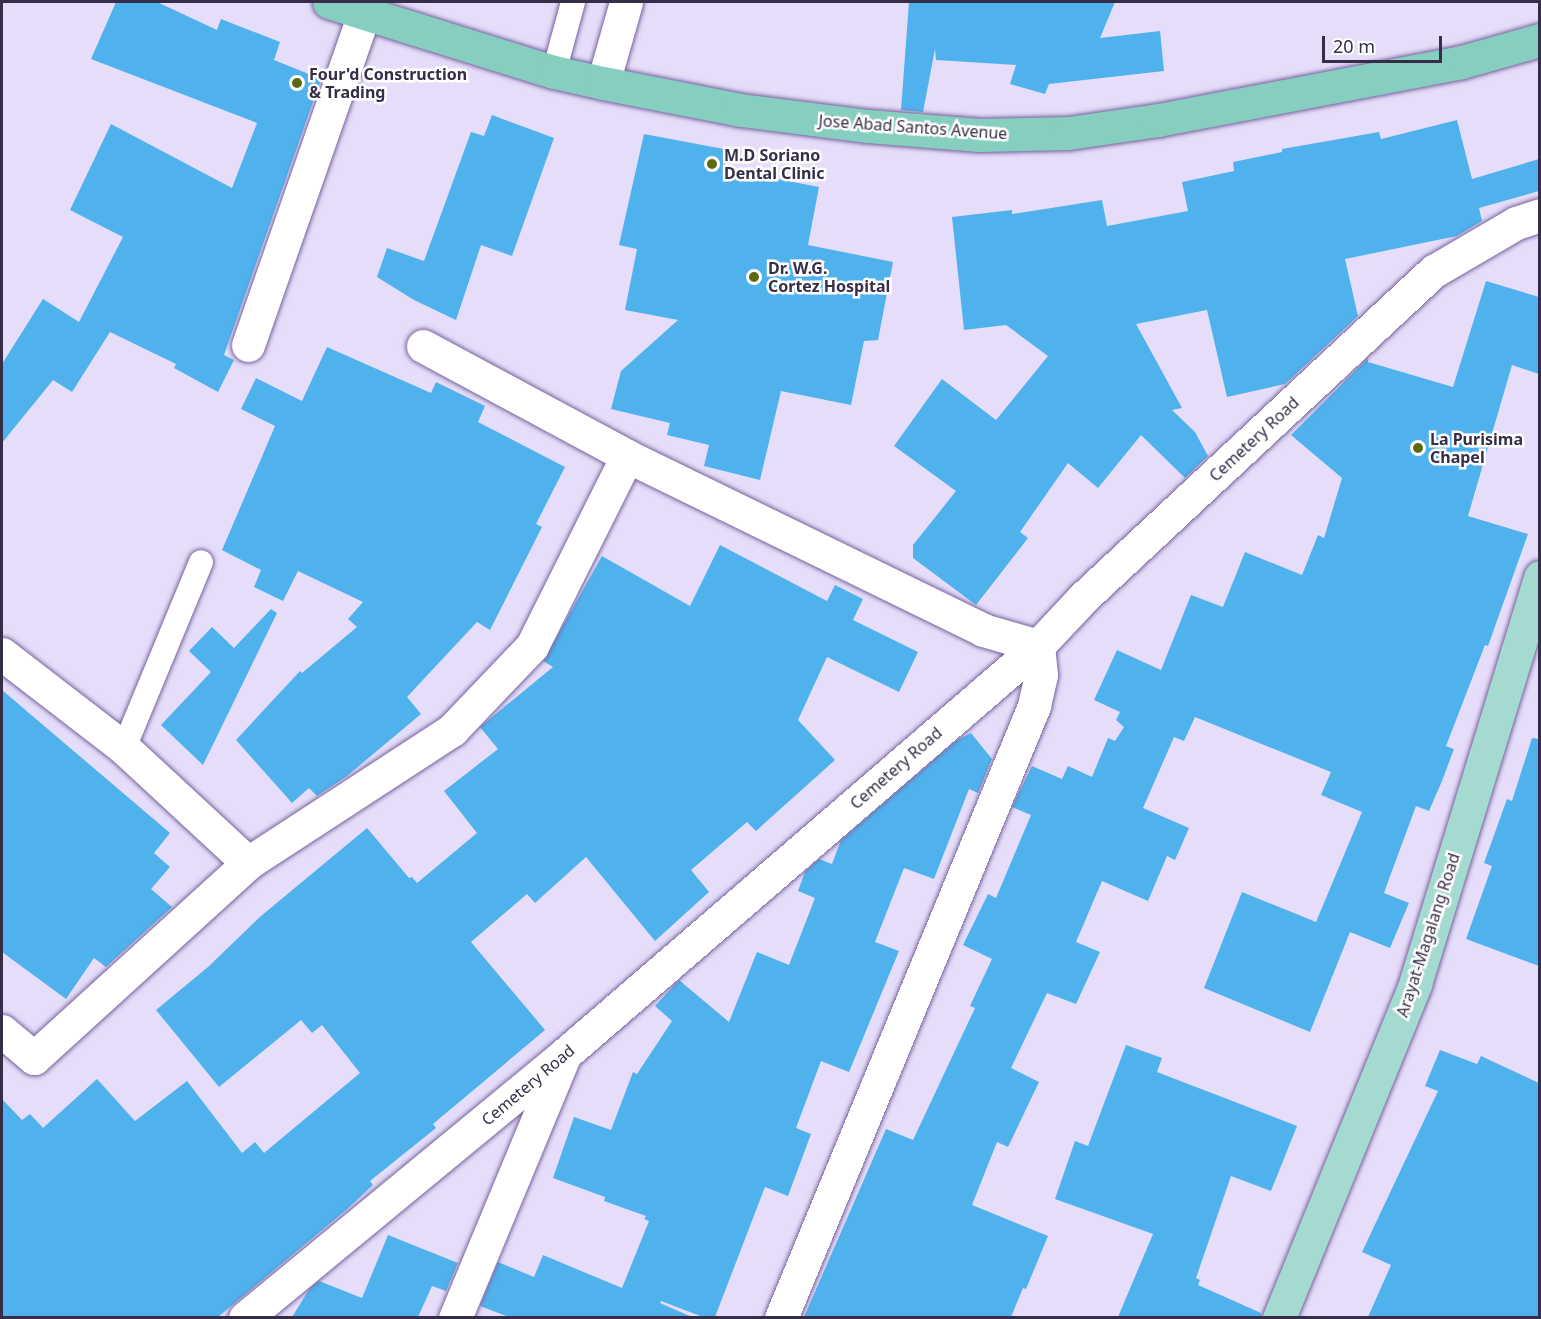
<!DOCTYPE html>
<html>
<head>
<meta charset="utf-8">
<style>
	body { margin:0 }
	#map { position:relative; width:1541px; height:1319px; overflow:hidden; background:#e5ddf9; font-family:"Noto Sans",sans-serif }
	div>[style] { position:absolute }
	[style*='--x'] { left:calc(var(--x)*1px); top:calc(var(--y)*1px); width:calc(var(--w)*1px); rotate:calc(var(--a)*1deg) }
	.building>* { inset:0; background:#50b2ed }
	.roads { filter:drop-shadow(0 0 2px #77629f) drop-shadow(0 0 2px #77629f) }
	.service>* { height:24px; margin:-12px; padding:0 12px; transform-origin:12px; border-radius:12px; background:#fff }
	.minor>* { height:33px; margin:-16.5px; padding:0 16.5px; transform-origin:16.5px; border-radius:16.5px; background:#fff }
	.primary>* { height:33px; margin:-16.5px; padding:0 16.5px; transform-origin:16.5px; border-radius:16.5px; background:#a4dad0 }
	.trunk>* { height:33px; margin:-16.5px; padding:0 16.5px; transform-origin:16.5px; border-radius:16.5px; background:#86cec0 }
	.dots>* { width:16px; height:16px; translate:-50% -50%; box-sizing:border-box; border:3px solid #fff; border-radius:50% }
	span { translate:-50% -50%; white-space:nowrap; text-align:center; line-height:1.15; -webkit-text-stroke:5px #fff; paint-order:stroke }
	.poi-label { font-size:16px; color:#362e48; font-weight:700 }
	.left { translate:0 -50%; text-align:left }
	.street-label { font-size:16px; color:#362e48 }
	.frame { position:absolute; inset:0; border:3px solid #362e48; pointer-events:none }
	.scale { position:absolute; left:1322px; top:36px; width:120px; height:27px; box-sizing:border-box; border:3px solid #362e48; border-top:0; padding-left:8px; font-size:18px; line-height:21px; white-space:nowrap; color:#362e48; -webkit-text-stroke:4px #fff; paint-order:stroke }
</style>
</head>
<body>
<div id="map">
	<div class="building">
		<i style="clip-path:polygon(116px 2px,157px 2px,217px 30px,221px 19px,280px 42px,274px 60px,321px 79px,224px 355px,234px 360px,218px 392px,174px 368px,176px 364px,110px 332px,72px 392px,53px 380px,2px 443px,2px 364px,43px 299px,79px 322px,123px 237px,70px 210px,111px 124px,232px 188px,257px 123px,91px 59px)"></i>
		<i style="clip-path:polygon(909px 2px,1115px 2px,1100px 38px,1160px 31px,1164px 71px,1049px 84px,1045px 94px,1010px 84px,1016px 65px,936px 60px,935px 49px,923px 112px,901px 110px)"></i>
		<i style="clip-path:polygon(492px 115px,554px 138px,512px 256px,481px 245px,456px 320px,414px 300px,377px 277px,387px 248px,424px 261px,471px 132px,484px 136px)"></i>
		<i style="clip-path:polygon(1457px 120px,1472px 179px,1539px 159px,1539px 191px,1479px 208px,1482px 221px,1457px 236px,1345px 259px,1358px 316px,1285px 384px,1227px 397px,1207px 310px,1136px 324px,1182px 408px,1172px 410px,1195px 432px,1208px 456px,1185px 478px,1141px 435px,1098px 488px,1068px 463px,1020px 532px,1028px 538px,976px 605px,913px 558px,913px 545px,956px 491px,894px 446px,942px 379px,996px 420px,1048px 356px,1006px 325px,964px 330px,952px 217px,1012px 210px,1012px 214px,1102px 200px,1107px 226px,1188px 211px,1182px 182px,1234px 171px,1233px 162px,1282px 152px,1282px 149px,1379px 132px,1381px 139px)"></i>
		<i style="clip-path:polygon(644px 134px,729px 150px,725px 169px,819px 187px,808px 245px,893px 262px,878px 340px,864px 341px,851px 405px,781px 391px,760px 480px,704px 466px,709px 445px,667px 435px,670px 423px,611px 409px,621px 371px,678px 320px,625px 310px,637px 249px,619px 245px)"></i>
		<i style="clip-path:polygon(1486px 281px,1539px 297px,1539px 374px,1512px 365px,1468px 516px,1528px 534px,1488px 646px,1485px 645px,1446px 746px,1454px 749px,1442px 781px,1429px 811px,1416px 806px,1389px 879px,1384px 893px,1409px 903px,1390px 948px,1350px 932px,1310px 1032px,1204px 988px,1242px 892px,1316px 922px,1362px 812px,1321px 795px,1331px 772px,1195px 717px,1184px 741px,1174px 737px,1143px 808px,1189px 828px,1175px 860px,1167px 856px,1148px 901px,1102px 881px,1076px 942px,1100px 952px,1076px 1004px,1047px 993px,1011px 1068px,1039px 1082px,1008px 1147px,997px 1142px,972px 1205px,1048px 1236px,1026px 1289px,1023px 1288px,1011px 1317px,804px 1317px,886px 1129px,913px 1140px,975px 1008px,970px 1006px,992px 959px,963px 945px,988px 894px,996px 898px,1031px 815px,1012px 807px,1032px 766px,1062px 779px,1068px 766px,1092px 777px,1108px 738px,1115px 741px,1124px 727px,1116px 720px,1120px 712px,1094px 700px,1117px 650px,1161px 670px,1191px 595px,1223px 607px,1245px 552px,1302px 575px,1318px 535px,1324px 538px,1342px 478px,1291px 435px,1368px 358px,1368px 362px,1453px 387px)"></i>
		<i style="clip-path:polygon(327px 347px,431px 393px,436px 382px,485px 406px,478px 422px,565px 467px,536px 524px,542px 527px,490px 630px,477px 622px,407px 697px,421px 714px,347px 776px,317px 796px,309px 788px,292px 803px,236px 740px,300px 671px,302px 673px,357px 627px,348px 619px,363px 602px,298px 571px,283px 601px,254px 587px,261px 570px,222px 550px,275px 426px,241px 409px,256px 378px,302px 401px)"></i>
		<i style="clip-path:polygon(720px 545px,827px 601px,835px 585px,863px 599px,853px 620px,918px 652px,899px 692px,827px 657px,798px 720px,835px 760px,756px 831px,747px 822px,691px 870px,709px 892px,655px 941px,586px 857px,535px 903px,527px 894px,471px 942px,545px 1030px,433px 1124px,436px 1128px,370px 1181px,373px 1185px,346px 1210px,218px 1317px,2px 1317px,2px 1099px,22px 1120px,30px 1114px,43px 1128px,97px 1079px,135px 1121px,187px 1081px,242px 1153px,255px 1142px,264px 1153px,360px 1073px,322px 1025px,312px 1033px,301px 1020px,219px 1087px,156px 1010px,208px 967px,261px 916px,367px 828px,409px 878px,412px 877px,417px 883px,477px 833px,444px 791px,498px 749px,480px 727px,553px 667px,543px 661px,602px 556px,690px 606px)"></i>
		<i style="clip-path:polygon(271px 609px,277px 613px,203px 765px,161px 725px,211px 672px,189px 651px,212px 627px,234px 648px)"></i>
		<i style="clip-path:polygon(2px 690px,170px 833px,154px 853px,170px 867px,151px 889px,172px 907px,106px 967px,94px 958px,66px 999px,2px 952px)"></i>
		<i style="clip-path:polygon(971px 733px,992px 759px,978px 793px,969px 789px,934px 879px,904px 868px,875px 942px,899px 951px,849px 1072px,821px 1061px,796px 1128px,811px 1134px,788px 1196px,765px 1187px,715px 1317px,703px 1317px,661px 1301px,660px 1303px,692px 1317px,509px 1317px,480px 1306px,498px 1262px,534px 1277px,543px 1255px,622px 1288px,649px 1221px,644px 1219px,646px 1216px,604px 1201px,605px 1197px,553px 1178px,574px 1117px,611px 1130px,633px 1072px,637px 1074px,672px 1021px,655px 1006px,679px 980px,729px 1022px,757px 952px,789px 965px,815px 898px,798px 891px,805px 872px,819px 859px,832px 864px,841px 840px,957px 740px)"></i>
		<i style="clip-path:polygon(1532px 738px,1539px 739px,1539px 966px,1466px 939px,1492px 866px,1484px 863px,1507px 799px,1512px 801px)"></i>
		<i style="clip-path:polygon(1126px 1045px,1162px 1058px,1157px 1072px,1297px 1126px,1271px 1191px,1231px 1176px,1196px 1278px,1200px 1280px,1198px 1285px,1261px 1313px,1261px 1317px,1118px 1317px,1153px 1234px,1055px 1199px,1075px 1141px,1088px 1146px)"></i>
		<i style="clip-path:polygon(1440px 1050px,1477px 1064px,1481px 1056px,1539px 1083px,1539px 1317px,1368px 1317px,1391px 1265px,1362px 1252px,1438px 1091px,1425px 1086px)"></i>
		<i style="clip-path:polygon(388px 1235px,458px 1263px,446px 1291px,432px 1286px,418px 1317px,292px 1317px,310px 1288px,319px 1281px,362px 1298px)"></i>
	</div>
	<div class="roads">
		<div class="service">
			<i style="--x:554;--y:72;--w:73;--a:-74.8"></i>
			<i style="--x:124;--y:748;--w:201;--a:-67.5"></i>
		</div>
		<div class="minor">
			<i style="--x:603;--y:83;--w:84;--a:-74.1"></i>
			<i style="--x:248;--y:345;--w:351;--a:-70.7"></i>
			<i style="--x:423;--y:346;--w:232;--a:28.3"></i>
			<i style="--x:627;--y:456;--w:396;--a:26"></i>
			<i style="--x:983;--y:630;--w:57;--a:16.2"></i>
			<i style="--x:1038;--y:646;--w:29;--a:84"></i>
			<i style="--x:1041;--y:675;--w:32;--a:103"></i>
			<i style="--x:1034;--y:706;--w:662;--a:112.46"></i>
			<i style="--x:2;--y:654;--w:154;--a:37.6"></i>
			<i style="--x:124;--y:748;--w:169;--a:42.8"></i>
			<i style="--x:2;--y:1031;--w:42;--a:40.2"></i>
			<i style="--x:34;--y:1058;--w:290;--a:-42.3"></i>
			<i style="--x:248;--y:863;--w:244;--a:-33.1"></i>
			<i style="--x:452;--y:730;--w:116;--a:-46.4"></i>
			<i style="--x:532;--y:646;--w:212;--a:-63.4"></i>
			<i style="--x:245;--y:1318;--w:415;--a:-39.5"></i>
			<i style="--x:565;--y:1054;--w:625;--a:-40.78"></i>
			<i style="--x:1038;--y:646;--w:66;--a:-46.8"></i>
			<i style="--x:1083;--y:598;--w:480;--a:-43"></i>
			<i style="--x:1434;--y:271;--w:95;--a:-30.3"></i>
			<i style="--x:1516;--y:223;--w:25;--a:-18"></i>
			<i style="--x:455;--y:1318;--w:281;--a:-67.4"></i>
		</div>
		<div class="primary">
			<i style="--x:1279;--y:1318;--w:361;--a:-67.8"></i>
			<i style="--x:1415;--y:984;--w:426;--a:-72.9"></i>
		</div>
		<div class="trunk">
			<i style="--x:329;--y:2;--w:236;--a:17.3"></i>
			<i style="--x:554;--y:72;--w:50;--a:12.7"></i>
			<i style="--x:603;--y:83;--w:141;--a:11.1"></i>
			<i style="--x:741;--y:110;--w:128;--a:7.2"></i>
			<i style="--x:868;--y:126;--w:112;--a:4.6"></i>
			<i style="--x:980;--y:135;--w:89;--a:-1.3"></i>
			<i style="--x:1069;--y:133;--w:90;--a:-8.3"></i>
			<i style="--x:1158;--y:120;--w:309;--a:-10.8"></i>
			<i style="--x:1462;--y:62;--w:81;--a:-15.8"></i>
		</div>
	</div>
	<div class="dots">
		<i style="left:297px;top:83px;background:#5b6911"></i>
		<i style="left:712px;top:164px;background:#5b6911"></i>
		<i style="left:754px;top:277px;background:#5b6911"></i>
		<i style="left:1418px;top:448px;background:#5b6911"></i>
	</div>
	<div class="poi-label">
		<span class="left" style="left:309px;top:83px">Four'd Construction<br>&amp; Trading</span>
		<span class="left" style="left:724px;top:164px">M.D Soriano<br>Dental Clinic</span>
		<span class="left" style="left:768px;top:277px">Dr. W.G.<br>Cortez Hospital</span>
		<span class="left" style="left:1430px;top:448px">La Purisima<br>Chapel</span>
	</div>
	<div class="street-label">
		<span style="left:913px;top:127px;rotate:4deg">Jose Abad Santos Avenue</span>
		<span style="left:1254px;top:439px;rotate:-43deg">Cemetery Road</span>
		<span style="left:896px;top:768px;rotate:-41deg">Cemetery Road</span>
		<span style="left:1428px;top:935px;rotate:-72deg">Arayat-Magalang Road</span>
		<span style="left:528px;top:1085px;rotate:-40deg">Cemetery Road</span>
	</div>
	<div class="frame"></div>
	<div class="scale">20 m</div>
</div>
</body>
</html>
